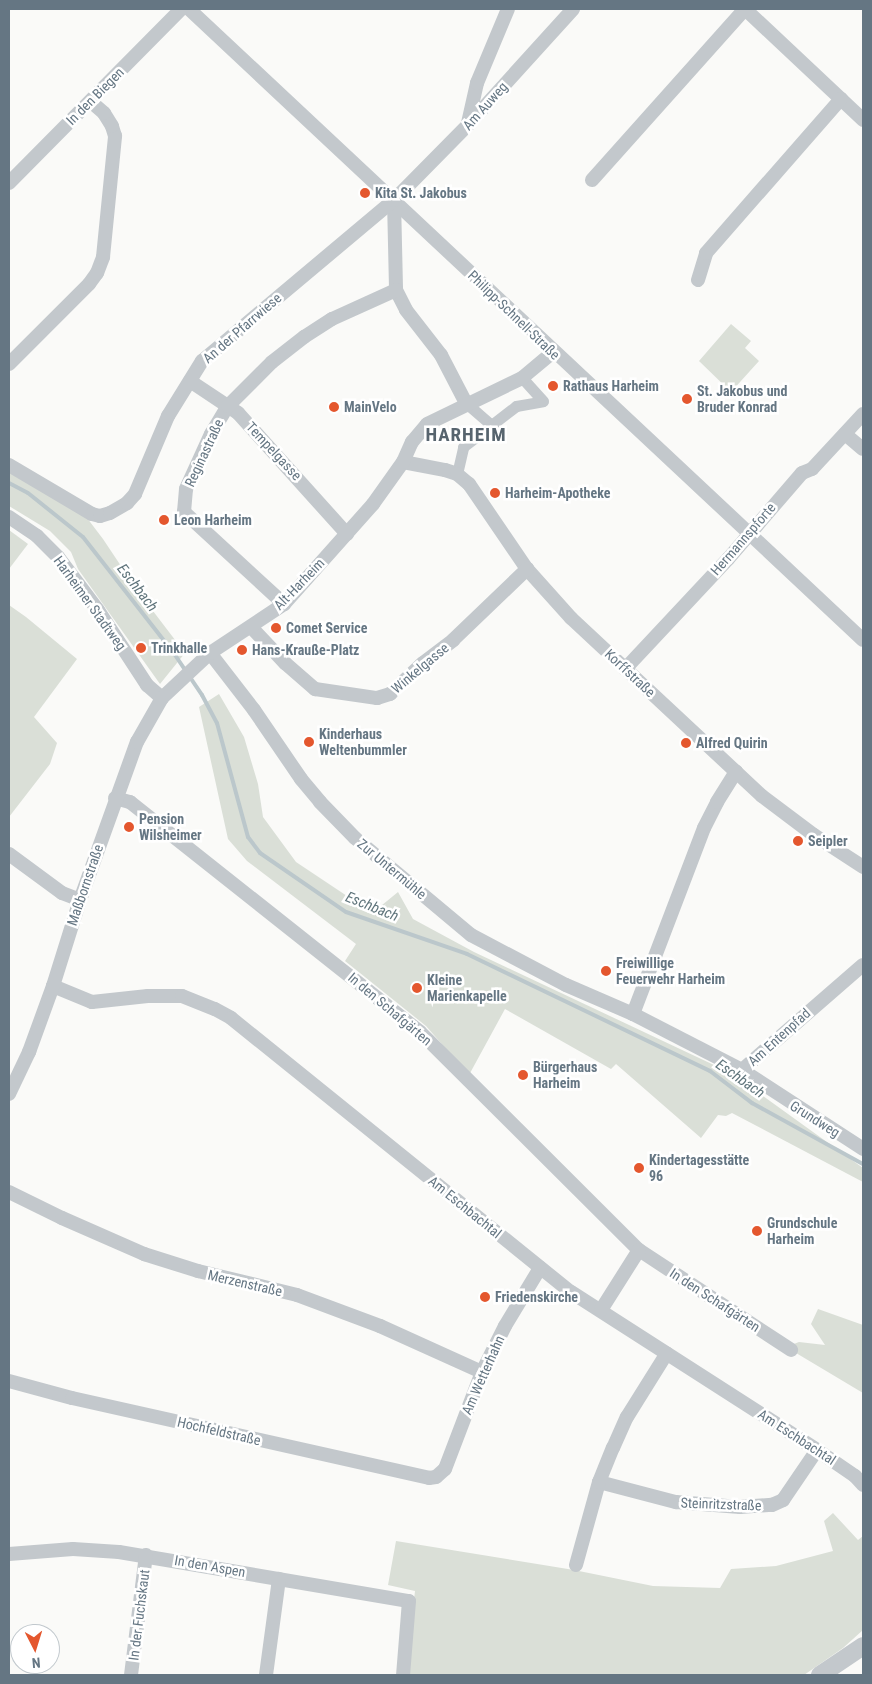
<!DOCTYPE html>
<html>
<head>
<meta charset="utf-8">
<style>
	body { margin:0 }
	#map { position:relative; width:872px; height:1684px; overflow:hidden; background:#fafaf8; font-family:"Roboto Condensed",sans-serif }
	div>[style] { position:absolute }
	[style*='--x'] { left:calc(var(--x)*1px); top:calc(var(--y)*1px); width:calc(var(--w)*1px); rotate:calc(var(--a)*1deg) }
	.green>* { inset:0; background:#dadfd7 }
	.stream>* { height:4px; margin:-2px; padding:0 2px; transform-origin:2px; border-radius:2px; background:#bbc7cb }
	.pedestrian>* { height:11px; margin:-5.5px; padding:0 5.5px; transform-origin:5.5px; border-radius:5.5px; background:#c3c8cc }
	.minor>* { height:14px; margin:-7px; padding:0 7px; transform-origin:7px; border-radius:7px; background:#c3c8cc }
	.tertiary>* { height:18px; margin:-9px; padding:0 9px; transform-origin:9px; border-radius:9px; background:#c3c8cc }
	.dots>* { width:14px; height:14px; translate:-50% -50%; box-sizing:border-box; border:2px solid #fff; border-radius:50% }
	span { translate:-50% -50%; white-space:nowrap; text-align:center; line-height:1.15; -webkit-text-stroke:5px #fff; paint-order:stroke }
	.street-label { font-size:14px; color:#657683 }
	.poi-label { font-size:14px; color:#657683; font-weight:700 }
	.left { translate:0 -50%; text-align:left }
	.water-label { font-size:15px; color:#60757c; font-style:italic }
	.district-label { font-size:19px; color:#57646e; font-weight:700; letter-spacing:1px }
	.frame { position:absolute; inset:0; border:10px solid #657683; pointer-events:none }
	.north { position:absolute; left:10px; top:1624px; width:50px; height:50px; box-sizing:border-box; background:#fff; border:1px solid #c1c8cd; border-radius:50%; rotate:175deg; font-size:14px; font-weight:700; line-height:20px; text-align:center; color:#657683 }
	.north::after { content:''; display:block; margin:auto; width:18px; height:22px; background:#e4572e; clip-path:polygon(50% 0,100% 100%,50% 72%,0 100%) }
</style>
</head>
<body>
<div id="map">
	<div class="green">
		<i style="clip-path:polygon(731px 324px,751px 341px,745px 348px,759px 361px,731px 392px,699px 361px)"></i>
		<i style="clip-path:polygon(9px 469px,84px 514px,103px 539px,137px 590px,185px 653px,160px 684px,78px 569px,71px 552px,50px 531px,9px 506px)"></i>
		<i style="clip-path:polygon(9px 530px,28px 544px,9px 569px)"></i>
		<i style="clip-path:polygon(9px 605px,26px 617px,77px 659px,34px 717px,57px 743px,50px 764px,9px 817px)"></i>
		<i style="clip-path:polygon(219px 694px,244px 737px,258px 784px,263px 817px,296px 862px,347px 896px,376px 910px,398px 892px,413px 919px,474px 952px,731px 1073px,863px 1168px,863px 1182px,732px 1113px,726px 1116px,718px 1115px,701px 1138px,616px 1064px,611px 1069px,505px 1009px,469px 1075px,426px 1026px,345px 961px,356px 944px,247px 861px,228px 839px,199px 707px)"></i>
		<i style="clip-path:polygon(818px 1309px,863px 1325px,863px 1393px,786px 1347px,799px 1342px,825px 1345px,811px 1324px)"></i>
		<i style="clip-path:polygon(833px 1513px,858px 1540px,863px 1536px,863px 1630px,843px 1648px,804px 1675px,408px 1675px,406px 1668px,415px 1591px,388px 1585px,396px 1541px,574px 1570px,653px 1586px,720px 1588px,731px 1569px,776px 1566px,833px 1551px,824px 1521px)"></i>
	</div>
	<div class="stream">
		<i style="--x:9;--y:483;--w:21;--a:28"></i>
		<i style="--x:28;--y:493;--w:70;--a:38.7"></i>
		<i style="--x:83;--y:537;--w:146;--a:52"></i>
		<i style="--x:173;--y:652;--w:52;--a:56"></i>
		<i style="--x:202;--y:695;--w:32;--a:62"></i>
		<i style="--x:217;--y:723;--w:118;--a:74.8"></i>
		<i style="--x:248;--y:837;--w:20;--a:53"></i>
		<i style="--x:260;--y:853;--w:104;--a:34.5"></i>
		<i style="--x:346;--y:912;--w:128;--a:19.1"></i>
		<i style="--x:467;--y:954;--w:270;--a:25.7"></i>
		<i style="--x:710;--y:1071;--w:53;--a:37.3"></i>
		<i style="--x:752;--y:1103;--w:127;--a:28.8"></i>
	</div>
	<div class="pedestrian">
		<i style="--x:466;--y:403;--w:33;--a:41"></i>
		<i style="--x:457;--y:474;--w:28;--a:-77"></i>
		<i style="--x:463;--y:447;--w:67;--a:-37.7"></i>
		<i style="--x:516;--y:406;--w:27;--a:-10"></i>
		<i style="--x:543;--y:401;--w:31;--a:-132"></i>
	</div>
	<div class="minor">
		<i style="--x:189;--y:9;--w:923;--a:43.11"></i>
		<i style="--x:745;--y:9;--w:162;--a:43.2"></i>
		<i style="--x:468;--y:123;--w:41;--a:-77.3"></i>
		<i style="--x:477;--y:83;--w:80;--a:-67.3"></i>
		<i style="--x:592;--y:180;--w:229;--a:-48.2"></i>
		<i style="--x:9;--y:183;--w:245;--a:-45.3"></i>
		<i style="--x:394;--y:200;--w:90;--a:88.7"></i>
		<i style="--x:396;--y:290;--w:22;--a:63"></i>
		<i style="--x:406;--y:310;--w:57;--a:52.1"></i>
		<i style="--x:441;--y:355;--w:54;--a:62.5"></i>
		<i style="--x:698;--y:280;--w:28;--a:-73"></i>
		<i style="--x:706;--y:253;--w:205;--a:-48.8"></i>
		<i style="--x:9;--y:364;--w:113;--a:-45"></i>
		<i style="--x:89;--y:284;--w:14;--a:-54"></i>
		<i style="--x:97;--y:273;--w:17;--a:-69"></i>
		<i style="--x:103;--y:257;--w:122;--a:-84.3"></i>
		<i style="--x:115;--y:136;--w:10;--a:-107"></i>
		<i style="--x:112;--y:126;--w:15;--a:-122"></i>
		<i style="--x:104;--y:113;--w:18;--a:-139"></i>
		<i style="--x:190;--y:381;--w:58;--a:33.7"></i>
		<i style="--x:238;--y:413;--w:163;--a:48"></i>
		<i style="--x:845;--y:434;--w:23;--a:40"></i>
		<i style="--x:403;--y:462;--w:43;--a:10.8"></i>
		<i style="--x:445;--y:470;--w:13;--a:18"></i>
		<i style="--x:457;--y:474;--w:16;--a:40"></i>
		<i style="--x:469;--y:484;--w:103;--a:55.7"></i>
		<i style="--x:527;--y:569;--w:66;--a:48.1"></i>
		<i style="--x:571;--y:618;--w:261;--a:43"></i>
		<i style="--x:762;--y:796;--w:65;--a:36.9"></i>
		<i style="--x:814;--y:835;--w:59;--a:33.1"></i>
		<i style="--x:9;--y:465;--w:96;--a:30.6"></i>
		<i style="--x:92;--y:514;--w:8;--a:14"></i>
		<i style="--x:100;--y:516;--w:10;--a:-17"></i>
		<i style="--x:110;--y:513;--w:20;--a:-30"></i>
		<i style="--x:127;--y:503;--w:12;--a:-48"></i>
		<i style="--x:135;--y:494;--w:85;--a:-67.1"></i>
		<i style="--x:168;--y:416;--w:65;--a:-58.3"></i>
		<i style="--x:202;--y:361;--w:251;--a:-40"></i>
		<i style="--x:394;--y:200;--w:104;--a:-45.4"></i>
		<i style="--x:467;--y:126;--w:158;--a:-47.8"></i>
		<i style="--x:9;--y:517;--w:34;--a:34"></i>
		<i style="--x:37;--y:536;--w:30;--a:45"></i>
		<i style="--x:58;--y:557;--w:66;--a:53"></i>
		<i style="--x:98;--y:610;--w:90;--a:56.8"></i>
		<i style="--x:147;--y:685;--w:20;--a:41"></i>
		<i style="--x:284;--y:604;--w:136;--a:-137.4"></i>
		<i style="--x:184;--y:512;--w:23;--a:-85"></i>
		<i style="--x:186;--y:489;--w:60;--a:-65.6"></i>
		<i style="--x:211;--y:434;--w:33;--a:-59"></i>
		<i style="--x:228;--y:406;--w:62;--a:-45"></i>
		<i style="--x:272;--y:362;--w:41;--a:-38"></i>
		<i style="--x:304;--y:337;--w:33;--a:-33"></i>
		<i style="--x:332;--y:319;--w:70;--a:-24.4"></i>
		<i style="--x:251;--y:627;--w:50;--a:46.6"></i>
		<i style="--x:285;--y:663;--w:40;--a:41"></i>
		<i style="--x:315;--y:689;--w:63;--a:8.3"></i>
		<i style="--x:377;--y:698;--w:14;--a:-17"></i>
		<i style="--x:390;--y:694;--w:45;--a:-43.2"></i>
		<i style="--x:423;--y:663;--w:38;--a:-37"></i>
		<i style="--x:453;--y:640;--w:103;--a:-43.8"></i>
		<i style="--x:210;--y:653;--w:72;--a:52.3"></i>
		<i style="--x:254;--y:710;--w:83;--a:55.7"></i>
		<i style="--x:301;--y:779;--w:30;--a:50"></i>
		<i style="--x:320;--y:802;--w:50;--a:45.8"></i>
		<i style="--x:355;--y:838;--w:151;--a:39.9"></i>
		<i style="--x:471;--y:935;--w:107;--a:27.8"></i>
		<i style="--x:566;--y:985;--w:73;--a:23.4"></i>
		<i style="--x:633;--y:1014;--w:123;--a:27.2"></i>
		<i style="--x:742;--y:1070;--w:145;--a:33.1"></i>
		<i style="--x:625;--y:669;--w:151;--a:-46.9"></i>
		<i style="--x:728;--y:559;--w:113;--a:-49.3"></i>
		<i style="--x:802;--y:473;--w:11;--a:-22"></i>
		<i style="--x:812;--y:469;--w:75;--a:-47.2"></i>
		<i style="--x:115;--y:798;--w:16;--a:15"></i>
		<i style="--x:130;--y:802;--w:370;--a:38.4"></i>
		<i style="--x:420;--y:1032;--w:309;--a:44.9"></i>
		<i style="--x:639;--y:1250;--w:182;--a:33.3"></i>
		<i style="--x:9;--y:854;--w:66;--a:36.3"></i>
		<i style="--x:62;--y:893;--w:19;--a:21"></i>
		<i style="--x:53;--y:986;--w:42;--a:22.3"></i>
		<i style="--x:92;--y:1002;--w:56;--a:-6.1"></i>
		<i style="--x:148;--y:996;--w:34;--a:0"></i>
		<i style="--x:182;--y:996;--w:35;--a:22"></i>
		<i style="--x:215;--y:1009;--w:18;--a:29"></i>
		<i style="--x:231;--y:1018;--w:437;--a:38.9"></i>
		<i style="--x:571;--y:1292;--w:292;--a:32.7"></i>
		<i style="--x:817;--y:1450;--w:46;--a:34.4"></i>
		<i style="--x:855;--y:1476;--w:12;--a:48"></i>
		<i style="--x:633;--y:1014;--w:199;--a:-69.1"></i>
		<i style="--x:704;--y:828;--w:29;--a:-63"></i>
		<i style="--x:717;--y:802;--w:36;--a:-58"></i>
		<i style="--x:742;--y:1070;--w:160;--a:-41"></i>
		<i style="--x:9;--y:1094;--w:47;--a:-64.5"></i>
		<i style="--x:29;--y:1052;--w:70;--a:-70"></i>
		<i style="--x:53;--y:986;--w:90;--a:-72.6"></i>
		<i style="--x:80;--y:900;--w:168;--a:-70.2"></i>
		<i style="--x:137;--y:742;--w:51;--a:-60.4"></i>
		<i style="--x:162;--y:698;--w:66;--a:-43.2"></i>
		<i style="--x:210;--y:653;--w:89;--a:-33.5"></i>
		<i style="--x:284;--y:604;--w:134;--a:-48.3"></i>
		<i style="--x:373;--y:504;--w:52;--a:-54.5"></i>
		<i style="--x:403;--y:462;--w:22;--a:-66"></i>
		<i style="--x:412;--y:442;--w:23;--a:-50"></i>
		<i style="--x:427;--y:424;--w:106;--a:-25.8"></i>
		<i style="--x:522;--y:378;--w:40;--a:-40"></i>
		<i style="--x:9;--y:1192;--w:59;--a:26.1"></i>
		<i style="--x:62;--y:1218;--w:90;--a:23.7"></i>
		<i style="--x:144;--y:1254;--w:57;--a:17.5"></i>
		<i style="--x:198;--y:1271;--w:102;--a:13.6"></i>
		<i style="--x:297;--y:1295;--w:89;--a:20.5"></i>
		<i style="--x:380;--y:1326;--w:112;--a:24.3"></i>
		<i style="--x:601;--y:1310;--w:71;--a:-57.7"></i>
		<i style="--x:9;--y:1381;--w:65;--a:15.1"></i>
		<i style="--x:72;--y:1398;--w:366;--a:12.6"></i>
		<i style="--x:429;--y:1478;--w:7;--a:-8"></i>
		<i style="--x:436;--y:1477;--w:12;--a:-42"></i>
		<i style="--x:445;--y:1469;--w:104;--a:-69.1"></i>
		<i style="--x:482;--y:1372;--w:51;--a:-63.4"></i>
		<i style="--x:505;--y:1326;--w:68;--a:-58.9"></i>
		<i style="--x:599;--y:1482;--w:80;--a:14.6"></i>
		<i style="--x:676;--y:1502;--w:64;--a:4.5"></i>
		<i style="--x:740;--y:1507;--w:32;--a:-4"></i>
		<i style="--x:772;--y:1505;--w:12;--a:-24"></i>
		<i style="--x:783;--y:1500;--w:60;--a:-55.8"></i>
		<i style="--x:9;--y:1554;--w:64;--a:-4.5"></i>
		<i style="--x:73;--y:1549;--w:46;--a:3.7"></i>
		<i style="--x:119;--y:1552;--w:294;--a:9.6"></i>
		<i style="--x:409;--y:1601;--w:74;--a:94.6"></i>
		<i style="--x:576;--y:1565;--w:86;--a:-74.5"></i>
		<i style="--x:599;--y:1482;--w:37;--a:-68"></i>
		<i style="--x:613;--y:1448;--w:34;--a:-66"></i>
		<i style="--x:627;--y:1417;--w:75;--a:-58"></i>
		<i style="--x:131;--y:1675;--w:121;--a:-82.9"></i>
		<i style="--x:266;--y:1675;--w:97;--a:-82.3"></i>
	</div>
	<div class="tertiary">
		<i style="--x:820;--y:1675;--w:52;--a:-34"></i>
	</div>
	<div class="dots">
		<i style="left:365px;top:193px;background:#e4572e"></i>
		<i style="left:553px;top:386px;background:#e4572e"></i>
		<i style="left:687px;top:399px;background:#e4572e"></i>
		<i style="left:334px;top:407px;background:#e4572e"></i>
		<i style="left:495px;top:493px;background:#e4572e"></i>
		<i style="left:164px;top:520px;background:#e4572e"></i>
		<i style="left:276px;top:628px;background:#e4572e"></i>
		<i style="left:141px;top:648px;background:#e4572e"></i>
		<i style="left:242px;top:650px;background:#e4572e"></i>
		<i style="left:309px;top:742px;background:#e4572e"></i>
		<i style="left:686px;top:743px;background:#e4572e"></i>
		<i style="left:129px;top:827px;background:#e4572e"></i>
		<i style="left:798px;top:841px;background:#e4572e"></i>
		<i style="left:606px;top:971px;background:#e4572e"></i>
		<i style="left:417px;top:988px;background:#e4572e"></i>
		<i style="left:523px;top:1075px;background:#e4572e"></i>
		<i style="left:639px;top:1168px;background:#e4572e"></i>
		<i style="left:757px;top:1231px;background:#e4572e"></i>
		<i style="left:485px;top:1297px;background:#e4572e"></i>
	</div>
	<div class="street-label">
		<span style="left:95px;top:96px;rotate:-45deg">In den Biegen</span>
		<span style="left:485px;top:106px;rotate:-48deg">Am Auweg</span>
		<span style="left:514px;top:315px;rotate:44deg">Philipp-Schnell-Straße</span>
		<span style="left:242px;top:328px;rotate:-41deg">An der Pfarrwiese</span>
		<span style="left:274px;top:451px;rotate:47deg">Tempelgasse</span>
		<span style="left:204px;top:453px;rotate:-65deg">Reginastraße</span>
		<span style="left:743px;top:539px;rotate:-49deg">Hermannspforte</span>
		<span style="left:299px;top:584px;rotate:-46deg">Alt-Harheim</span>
		<span style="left:90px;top:603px;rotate:54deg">Harheimer Stadtweg</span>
		<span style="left:420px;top:668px;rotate:-40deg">Winkelgasse</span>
		<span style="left:630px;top:673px;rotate:43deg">Korffstraße</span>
		<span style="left:392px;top:869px;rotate:40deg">Zur Untermühle</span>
		<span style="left:85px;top:885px;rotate:-71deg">Maßbornstraße</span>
		<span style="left:390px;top:1009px;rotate:40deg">In den Schafgärten</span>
		<span style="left:779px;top:1037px;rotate:-42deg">Am Entenpfad</span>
		<span style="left:815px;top:1119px;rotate:32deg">Grundweg</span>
		<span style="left:465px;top:1207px;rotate:39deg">Am Eschbachtal</span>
		<span style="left:245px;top:1283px;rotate:13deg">Merzenstraße</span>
		<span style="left:715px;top:1300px;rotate:33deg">In den Schafgärten</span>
		<span style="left:483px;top:1375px;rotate:-66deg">Am Wetterhahn</span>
		<span style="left:219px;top:1431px;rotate:13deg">Hochfeldstraße</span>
		<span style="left:797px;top:1437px;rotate:33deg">Am Eschbachtal</span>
		<span style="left:721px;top:1504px;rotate:2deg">Steinritzstraße</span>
		<span style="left:210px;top:1566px;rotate:10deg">In den Aspen</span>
		<span style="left:139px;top:1615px;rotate:-83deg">In der Fuchskaut</span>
	</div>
	<div class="poi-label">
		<span class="left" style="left:375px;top:193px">Kita St. Jakobus</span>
		<span class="left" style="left:563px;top:386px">Rathaus Harheim</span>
		<span class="left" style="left:697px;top:399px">St. Jakobus und<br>Bruder Konrad</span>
		<span class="left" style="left:344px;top:407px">MainVelo</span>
		<span class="left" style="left:505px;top:493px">Harheim-Apotheke</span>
		<span class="left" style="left:174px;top:520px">Leon Harheim</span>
		<span class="left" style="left:286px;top:628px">Comet Service</span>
		<span class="left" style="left:151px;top:648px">Trinkhalle</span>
		<span class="left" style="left:252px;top:650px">Hans-Krauße-Platz</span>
		<span class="left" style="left:319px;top:742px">Kinderhaus<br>Weltenbummler</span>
		<span class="left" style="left:696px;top:743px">Alfred Quirin</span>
		<span class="left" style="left:139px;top:827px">Pension<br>Wilsheimer</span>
		<span class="left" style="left:808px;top:841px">Seipler</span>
		<span class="left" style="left:616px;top:971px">Freiwillige<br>Feuerwehr Harheim</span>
		<span class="left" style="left:427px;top:988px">Kleine<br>Marienkapelle</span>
		<span class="left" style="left:533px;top:1075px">Bürgerhaus<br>Harheim</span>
		<span class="left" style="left:649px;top:1168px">Kindertagesstätte<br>96</span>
		<span class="left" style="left:767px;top:1231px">Grundschule<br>Harheim</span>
		<span class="left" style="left:495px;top:1297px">Friedenskirche</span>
	</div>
	<div class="water-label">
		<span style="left:137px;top:588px;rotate:52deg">Eschbach</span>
		<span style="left:372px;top:907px;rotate:22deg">Eschbach</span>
		<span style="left:740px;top:1079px;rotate:35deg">Eschbach</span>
	</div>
	<div class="district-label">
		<span style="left:466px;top:435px">HARHEIM</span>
	</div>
	<div class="frame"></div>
	<div class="north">N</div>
</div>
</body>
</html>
